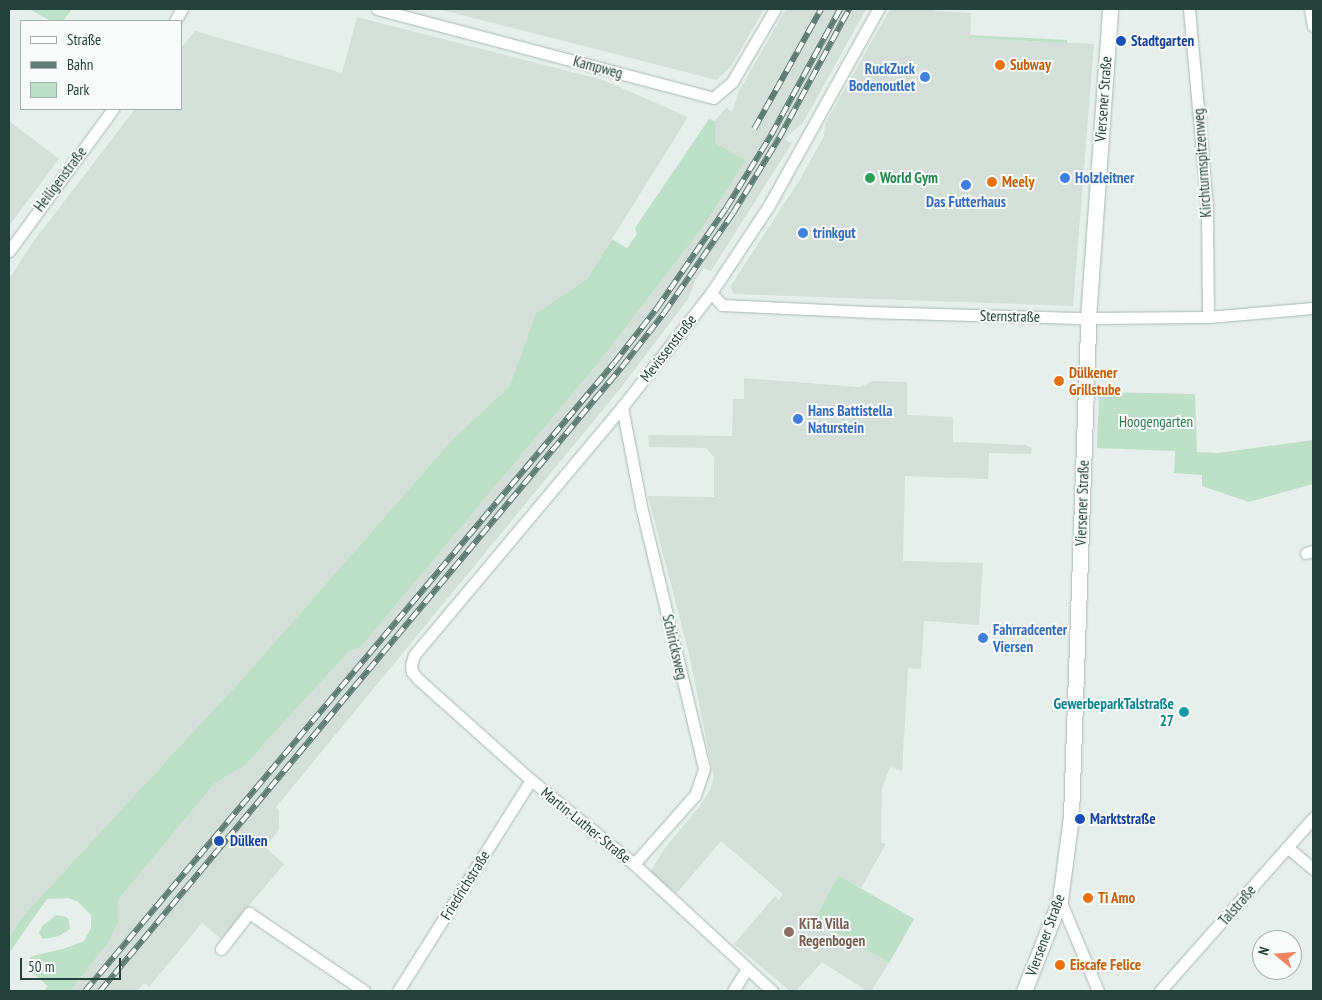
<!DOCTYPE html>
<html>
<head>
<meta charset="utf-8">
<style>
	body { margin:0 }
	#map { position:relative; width:1322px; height:1000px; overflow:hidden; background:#e6efeb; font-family:"PT Sans Narrow",sans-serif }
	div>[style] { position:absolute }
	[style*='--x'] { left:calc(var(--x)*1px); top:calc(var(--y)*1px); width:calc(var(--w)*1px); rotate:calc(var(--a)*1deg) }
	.built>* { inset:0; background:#d4dfda }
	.green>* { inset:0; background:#bfe0c8 }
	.roads { filter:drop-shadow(0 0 1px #a8b8b2) drop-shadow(0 0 1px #a8b8b2) }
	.street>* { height:11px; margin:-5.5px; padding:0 5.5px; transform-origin:5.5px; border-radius:5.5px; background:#fff }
	.secondary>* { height:15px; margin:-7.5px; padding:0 7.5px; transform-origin:7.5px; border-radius:7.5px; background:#fff }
	.rail>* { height:5.5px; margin-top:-2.75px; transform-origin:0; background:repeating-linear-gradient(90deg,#f7fbf9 0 11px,#5f7d75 0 22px); box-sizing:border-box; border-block:1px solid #5f7d75 }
	.dots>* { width:14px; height:14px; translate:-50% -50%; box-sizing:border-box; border:2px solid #f7fbf9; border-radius:50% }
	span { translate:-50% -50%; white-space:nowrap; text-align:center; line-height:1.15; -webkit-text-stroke:4px #f7fbf9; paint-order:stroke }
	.transit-label { font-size:15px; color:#164399; font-weight:700 }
	.left { translate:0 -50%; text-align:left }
	.food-label { font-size:15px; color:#c56008; font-weight:700 }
	.street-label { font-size:15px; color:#24423a }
	.shop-label { font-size:15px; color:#366cbe; font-weight:700 }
	.right { translate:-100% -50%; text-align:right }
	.leisure-label { font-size:15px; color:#27864d; font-weight:700 }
	.park-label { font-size:15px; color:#2d7a4b }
	.culture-label { font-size:15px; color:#0d838f; font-weight:700 }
	.education-label { font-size:15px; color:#785e54; font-weight:700 }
	.frame { position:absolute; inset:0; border:10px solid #24423a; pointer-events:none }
	.legend { position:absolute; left:20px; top:20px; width:162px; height:90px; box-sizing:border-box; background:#f7fbf9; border:1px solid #a3b1ad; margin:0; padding:6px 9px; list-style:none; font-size:15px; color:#24423a }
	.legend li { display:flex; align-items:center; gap:10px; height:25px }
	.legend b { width:25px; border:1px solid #a3b1ad }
	.north { position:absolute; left:1252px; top:930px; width:50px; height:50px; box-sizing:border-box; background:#f7fbf9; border:1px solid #a3b1ad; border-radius:50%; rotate:287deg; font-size:14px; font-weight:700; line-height:20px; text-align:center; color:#24423a }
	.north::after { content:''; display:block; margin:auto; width:18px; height:22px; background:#f4845f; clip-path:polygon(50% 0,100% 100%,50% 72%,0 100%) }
	.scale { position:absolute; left:20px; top:958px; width:101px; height:22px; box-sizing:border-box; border:2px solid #24423a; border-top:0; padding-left:6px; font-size:15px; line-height:18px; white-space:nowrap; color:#24423a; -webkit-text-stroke:4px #f7fbf9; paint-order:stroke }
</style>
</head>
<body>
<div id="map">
	<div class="built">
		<i style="clip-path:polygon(438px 9px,764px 9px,732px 65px,717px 80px)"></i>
		<i style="clip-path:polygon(786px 9px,866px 9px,803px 123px,786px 137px,785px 140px,792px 143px,711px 271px,704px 268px,695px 281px,688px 299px,620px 389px,276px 807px,279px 810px,279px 830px,265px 847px,284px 864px,221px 939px,202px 923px,149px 987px,144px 983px,137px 991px,70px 991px,108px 943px,118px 922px,118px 900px,214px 784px,245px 765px,350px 650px,360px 648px,599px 362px,705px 224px,746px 160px,715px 143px,715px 121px,726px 108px,732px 112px,739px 91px)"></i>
		<i style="clip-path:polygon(890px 9px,935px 9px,935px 11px,971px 13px,970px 38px,1094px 44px,1073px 306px,734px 294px,730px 287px,799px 181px,824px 136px,825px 124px)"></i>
		<i style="clip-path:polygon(357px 17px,603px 80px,688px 117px,587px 279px,536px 313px,509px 387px,452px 440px,253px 667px,23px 916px,9px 937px,9px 279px,33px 242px,135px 109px,181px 109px,181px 48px,195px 31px,342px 73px)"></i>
		<i style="clip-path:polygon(9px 121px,59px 159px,9px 226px)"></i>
		<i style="clip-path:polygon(744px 378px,860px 387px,873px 381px,907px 382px,907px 415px,953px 417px,953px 442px,1025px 445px,1032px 448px,1031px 454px,989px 453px,988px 479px,905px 476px,903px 561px,983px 563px,979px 625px,924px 621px,921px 669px,908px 668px,902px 771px,890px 767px,882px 788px,881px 842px,886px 844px,861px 888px,838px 875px,814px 919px,889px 963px,871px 991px,867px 991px,822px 962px,796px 991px,790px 991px,734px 944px,775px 896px,779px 900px,783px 894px,721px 841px,676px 894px,650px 872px,665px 848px,700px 806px,710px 790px,714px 778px,689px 654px,648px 496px,714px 497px,714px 457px,706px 448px,649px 447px,648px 435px,732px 436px,733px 399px,744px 399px)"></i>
	</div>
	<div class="green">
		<i style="clip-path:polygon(29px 9px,72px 9px,63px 21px,51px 21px)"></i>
		<i style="clip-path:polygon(970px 35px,1067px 40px,1067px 43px,970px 38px)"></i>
		<i style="clip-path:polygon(709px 119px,715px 121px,715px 143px,746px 160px,705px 224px,599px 362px,360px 648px,350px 650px,245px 765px,214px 784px,118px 900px,118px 922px,108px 943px,70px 991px,44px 991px,48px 986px,28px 969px,26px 962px,32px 956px,63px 949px,84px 941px,91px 928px,91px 915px,78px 902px,69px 898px,47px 899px,9px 953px,9px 937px,23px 916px,253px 667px,452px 440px,509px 387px,536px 313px,587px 279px,612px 239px,627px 248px,637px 234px,635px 228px)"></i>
		<i style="clip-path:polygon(1099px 392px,1195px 394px,1197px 452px,1218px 453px,1313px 440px,1313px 484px,1249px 502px,1202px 486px,1202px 475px,1174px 473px,1175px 451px,1097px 448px)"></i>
		<i style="clip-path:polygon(838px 875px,914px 919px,889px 963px,814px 920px)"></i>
		<i style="clip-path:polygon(56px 915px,66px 917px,69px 920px,70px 929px,59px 936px,43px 939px,39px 933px,42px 926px)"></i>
	</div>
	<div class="roads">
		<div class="street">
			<i style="--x:377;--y:9;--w:348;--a:14.8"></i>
			<i style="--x:713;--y:98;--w:25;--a:-40"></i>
			<i style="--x:732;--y:82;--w:85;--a:-59.5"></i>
			<i style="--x:1189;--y:9;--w:200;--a:84.8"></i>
			<i style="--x:1207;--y:208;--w:109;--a:89.5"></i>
			<i style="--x:1310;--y:9;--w:17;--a:80"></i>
			<i style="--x:175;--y:21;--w:14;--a:-60"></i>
			<i style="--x:9;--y:251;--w:176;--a:-53.8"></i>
			<i style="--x:711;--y:293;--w:16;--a:47"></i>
			<i style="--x:722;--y:305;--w:146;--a:2.7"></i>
			<i style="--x:868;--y:312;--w:220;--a:1.6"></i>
			<i style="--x:1088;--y:318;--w:120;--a:-0.5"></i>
			<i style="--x:1208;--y:317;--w:105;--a:-4.9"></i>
			<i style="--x:622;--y:407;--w:101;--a:79.1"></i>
			<i style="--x:641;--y:506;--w:270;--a:76.5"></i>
			<i style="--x:704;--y:769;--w:28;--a:109"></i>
			<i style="--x:695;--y:795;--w:92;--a:131.5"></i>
			<i style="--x:1306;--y:553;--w:7;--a:-16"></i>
			<i style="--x:1287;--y:847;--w:34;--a:40"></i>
			<i style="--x:1060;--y:900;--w:99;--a:67.3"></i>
			<i style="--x:221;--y:949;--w:46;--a:-52.1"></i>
			<i style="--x:249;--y:913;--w:139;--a:34.1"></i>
			<i style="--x:398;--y:991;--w:249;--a:-57.8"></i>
			<i style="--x:733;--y:991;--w:26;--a:-58"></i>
			<i style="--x:772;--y:991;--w:188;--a:-137.4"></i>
			<i style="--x:634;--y:864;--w:133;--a:-140.8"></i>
			<i style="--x:531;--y:780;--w:150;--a:-138.2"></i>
			<i style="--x:419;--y:680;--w:11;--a:-131"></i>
			<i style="--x:412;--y:672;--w:7;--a:-98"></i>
			<i style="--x:411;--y:665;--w:10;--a:-73"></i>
			<i style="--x:414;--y:655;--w:324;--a:-50"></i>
			<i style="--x:622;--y:407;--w:145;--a:-52"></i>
			<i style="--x:711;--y:293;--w:103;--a:-56.5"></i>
			<i style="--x:768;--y:207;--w:227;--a:-60.9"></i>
			<i style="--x:1160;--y:991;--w:231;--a:-48.5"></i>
		</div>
		<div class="secondary">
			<i style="--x:1024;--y:991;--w:98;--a:-68.4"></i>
			<i style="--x:1060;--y:900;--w:85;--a:-82.5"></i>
			<i style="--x:1071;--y:816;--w:498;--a:-88"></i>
			<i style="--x:1088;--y:318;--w:310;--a:-85.9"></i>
		</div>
	</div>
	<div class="rail">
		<i style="--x:754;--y:129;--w:137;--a:-60.8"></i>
		<i style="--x:85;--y:991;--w:821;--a:-49.89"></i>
		<i style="--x:614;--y:363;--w:70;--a:-52"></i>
		<i style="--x:657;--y:308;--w:121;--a:-55.4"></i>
		<i style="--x:726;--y:208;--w:86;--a:-58.3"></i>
		<i style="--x:771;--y:135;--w:144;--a:-61.3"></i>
		<i style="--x:100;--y:991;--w:812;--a:-50.1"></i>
		<i style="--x:621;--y:368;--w:70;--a:-52"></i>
		<i style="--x:664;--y:313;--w:121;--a:-55.4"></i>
		<i style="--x:733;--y:213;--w:88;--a:-58.5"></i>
		<i style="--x:779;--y:138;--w:147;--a:-61.5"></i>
	</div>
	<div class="dots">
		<i style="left:1121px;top:41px;background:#1a4fb4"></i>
		<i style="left:1000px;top:65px;background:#e8710a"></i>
		<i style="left:925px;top:77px;background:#3f7fe0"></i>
		<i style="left:870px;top:178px;background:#2e9e5b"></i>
		<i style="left:1065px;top:178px;background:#3f7fe0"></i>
		<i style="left:992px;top:182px;background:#e8710a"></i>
		<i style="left:966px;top:185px;background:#3f7fe0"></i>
		<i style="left:803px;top:233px;background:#3f7fe0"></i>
		<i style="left:1059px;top:381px;background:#e8710a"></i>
		<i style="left:798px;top:419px;background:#3f7fe0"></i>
		<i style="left:983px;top:638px;background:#3f7fe0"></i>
		<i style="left:1184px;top:712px;background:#0f9aa8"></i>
		<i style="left:1080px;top:819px;background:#1a4fb4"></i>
		<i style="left:219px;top:841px;background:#1a4fb4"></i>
		<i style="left:1088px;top:898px;background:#e8710a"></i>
		<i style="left:789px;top:932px;background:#8d6e63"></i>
		<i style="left:1060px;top:965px;background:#e8710a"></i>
	</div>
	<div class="transit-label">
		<span class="left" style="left:1131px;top:41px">Stadtgarten</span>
		<span class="left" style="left:1090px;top:819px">Marktstraße</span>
		<span class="left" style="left:230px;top:841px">Dülken</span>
	</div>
	<div class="food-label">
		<span class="left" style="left:1010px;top:65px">Subway</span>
		<span class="left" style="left:1002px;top:182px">Meely</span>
		<span class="left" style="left:1069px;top:381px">Dülkener<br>Grillstube</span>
		<span class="left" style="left:1098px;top:898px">Ti Amo</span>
		<span class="left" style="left:1070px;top:965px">Eiscafe Felice</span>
	</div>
	<div class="street-label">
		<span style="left:598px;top:67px;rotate:15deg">Kampweg</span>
		<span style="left:1103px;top:99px;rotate:-86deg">Viersener Straße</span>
		<span style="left:1202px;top:163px;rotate:-94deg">Kirchturmspitzenweg</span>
		<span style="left:60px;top:179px;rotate:-53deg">Heiligenstraße</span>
		<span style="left:1010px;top:316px;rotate:1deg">Sternstraße</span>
		<span style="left:668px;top:348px;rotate:-52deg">Mevissenstraße</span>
		<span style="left:1082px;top:503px;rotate:-88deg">Viersener Straße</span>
		<span style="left:675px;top:647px;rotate:77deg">Schiricksweg</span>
		<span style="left:586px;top:825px;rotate:39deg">Martin-Luther-Straße</span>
		<span style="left:465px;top:885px;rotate:-58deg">Friedrichstraße</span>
		<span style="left:1237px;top:905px;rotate:-49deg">Talstraße</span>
		<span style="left:1045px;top:935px;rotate:-70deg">Viersener Straße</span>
	</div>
	<div class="shop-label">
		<span class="right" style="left:915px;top:77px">RuckZuck<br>Bodenoutlet</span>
		<span class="left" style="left:1075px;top:178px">Holzleitner</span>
		<span style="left:966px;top:202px">Das Futterhaus</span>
		<span class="left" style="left:813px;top:233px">trinkgut</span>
		<span class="left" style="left:808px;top:419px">Hans Battistella<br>Naturstein</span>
		<span class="left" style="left:993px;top:638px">Fahrradcenter<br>Viersen</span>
	</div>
	<div class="leisure-label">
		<span class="left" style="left:880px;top:178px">World Gym</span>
	</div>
	<div class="park-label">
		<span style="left:1156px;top:422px">Hoogengarten</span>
	</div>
	<div class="culture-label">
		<span class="right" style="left:1174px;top:712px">GewerbeparkTalstraße<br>27</span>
	</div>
	<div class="education-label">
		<span class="left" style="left:799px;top:932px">KiTa Villa<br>Regenbogen</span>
	</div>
	<div class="frame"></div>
	<ul class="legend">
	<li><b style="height:6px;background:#fff"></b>Straße</li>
	<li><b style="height:6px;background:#5f7d75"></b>Bahn</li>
	<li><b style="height:14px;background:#bfe0c8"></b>Park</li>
	</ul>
	<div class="north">N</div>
	<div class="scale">50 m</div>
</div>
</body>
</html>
